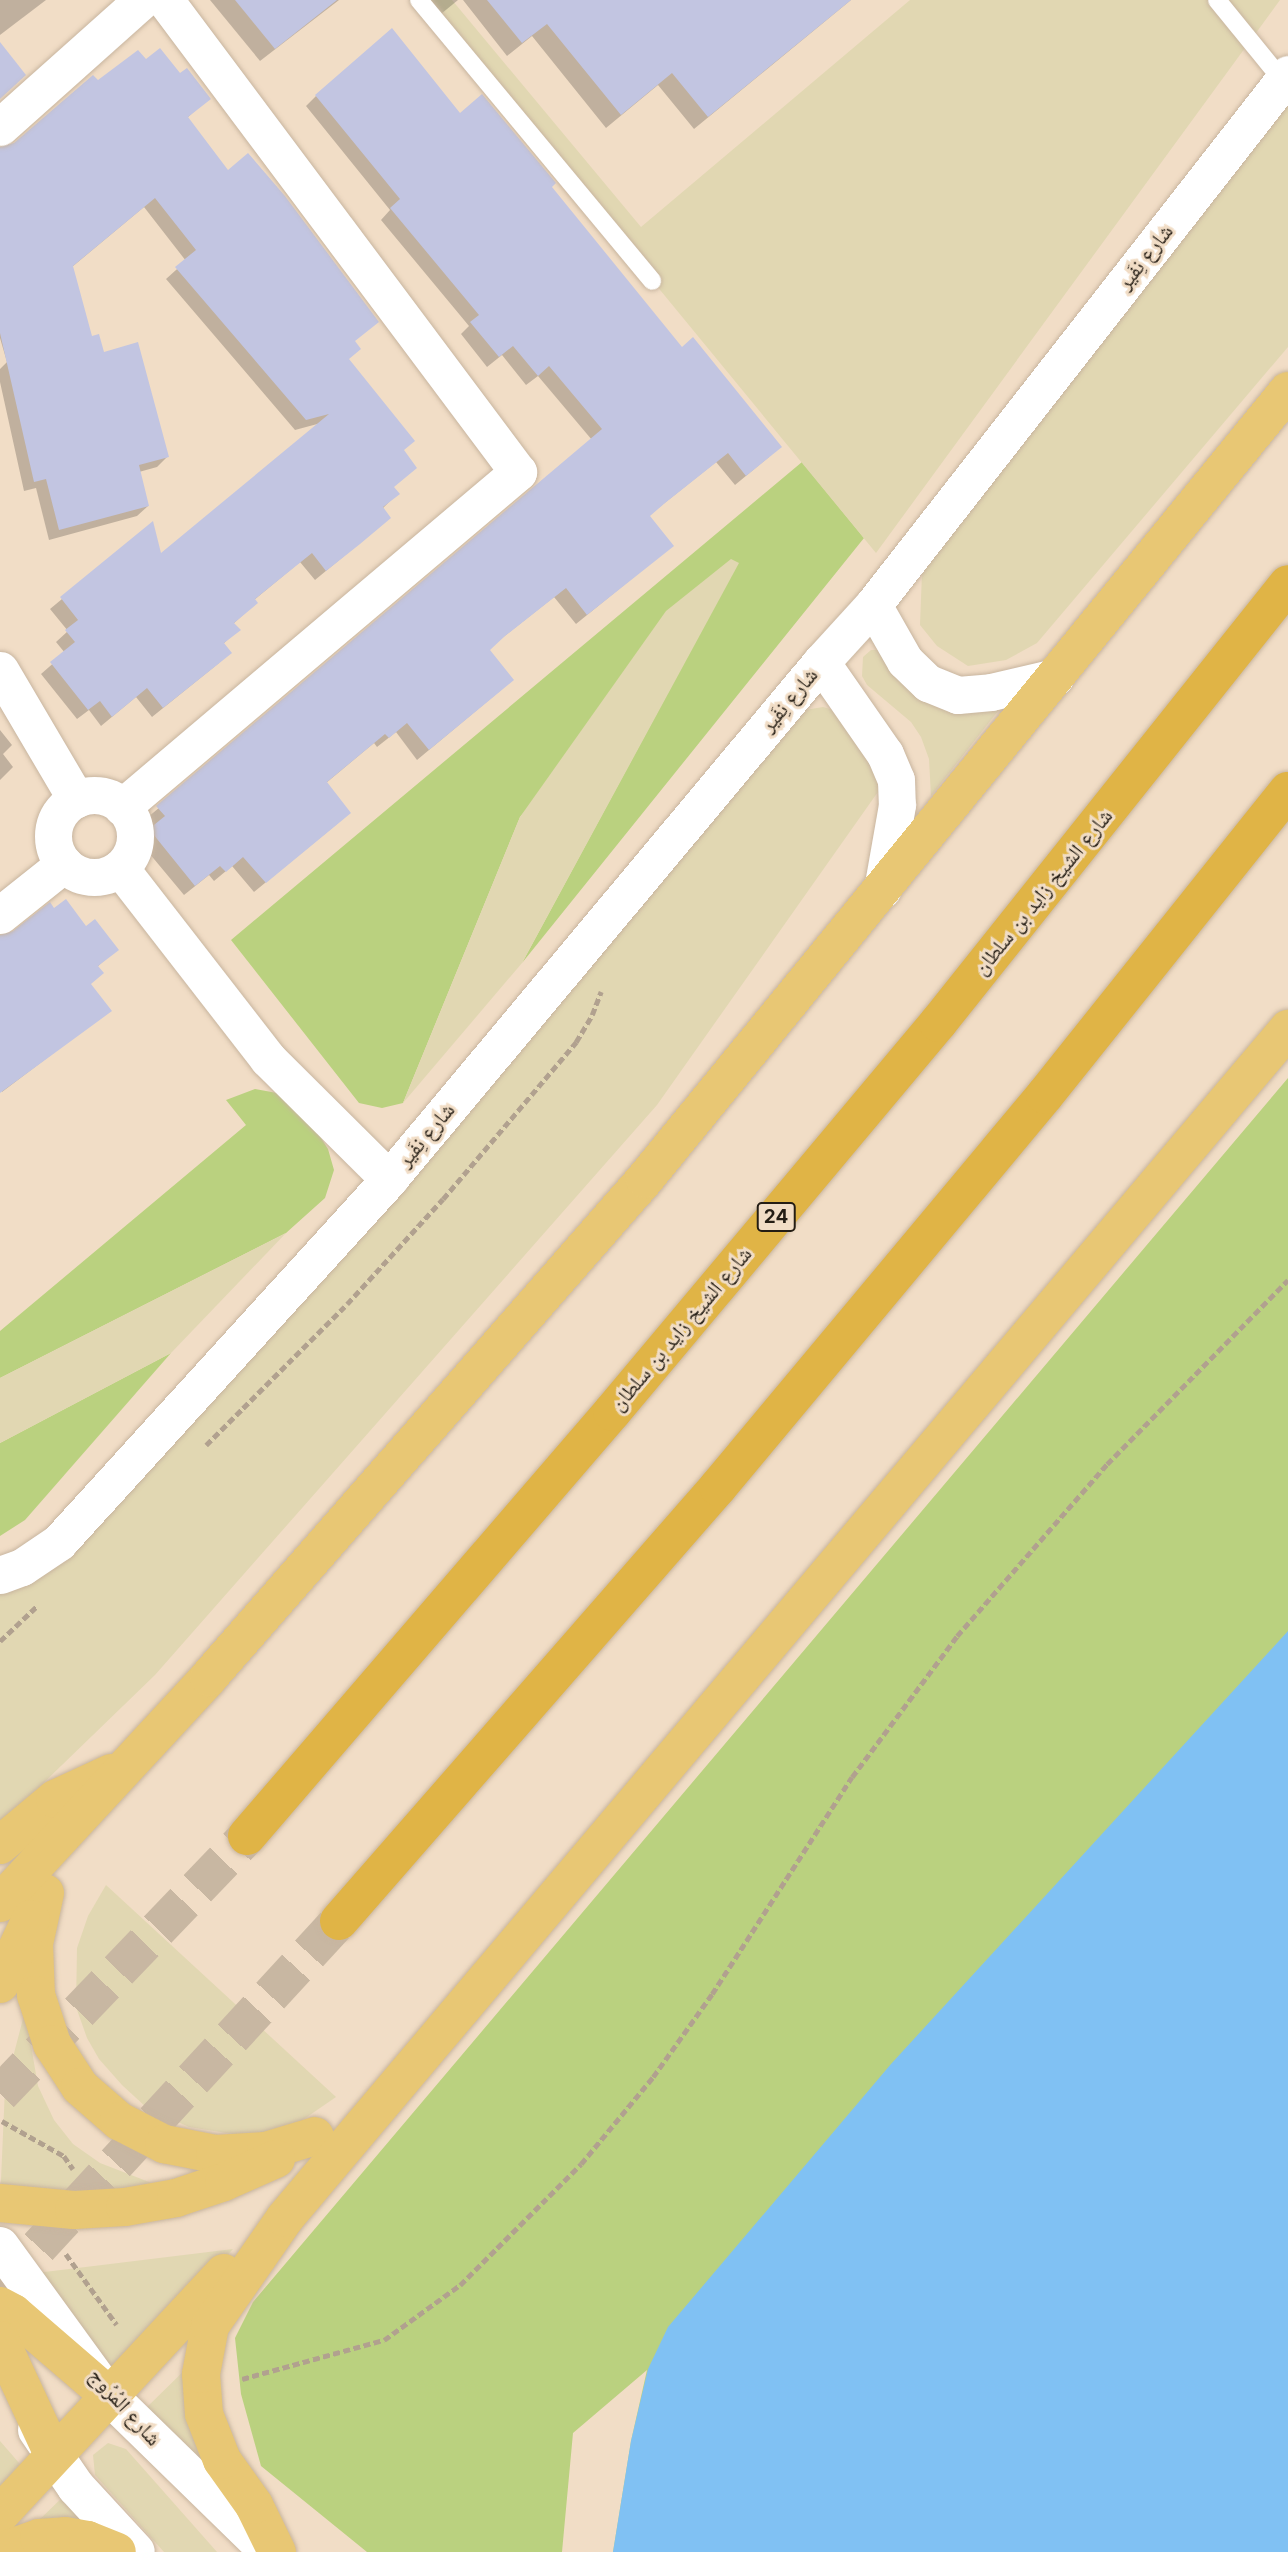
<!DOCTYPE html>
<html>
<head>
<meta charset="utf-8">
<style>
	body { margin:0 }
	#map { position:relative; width:1288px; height:2552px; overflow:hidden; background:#f1ddc6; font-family:Inter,"Noto Naskh Arabic",sans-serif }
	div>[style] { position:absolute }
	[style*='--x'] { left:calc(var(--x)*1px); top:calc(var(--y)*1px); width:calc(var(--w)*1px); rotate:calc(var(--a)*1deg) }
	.green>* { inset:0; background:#bad17f }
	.sand>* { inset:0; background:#e1d7b2 }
	.water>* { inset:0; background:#80c1f3 }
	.shadow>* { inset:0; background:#0003 }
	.building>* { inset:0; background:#c2c5e1 }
	.trunk-tunnel>* { height:38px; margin-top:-19px; transform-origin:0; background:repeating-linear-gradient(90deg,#c8b7a2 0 38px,transparent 0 57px) }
	.path>* { height:4.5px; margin-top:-2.25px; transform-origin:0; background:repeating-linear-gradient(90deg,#b1a18f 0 7px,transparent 0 10.5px) }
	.roads { filter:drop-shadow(0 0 2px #c8b59f) drop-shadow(0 0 2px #c8b59f) }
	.service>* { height:18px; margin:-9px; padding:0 9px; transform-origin:9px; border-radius:9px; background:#fff }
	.minor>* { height:37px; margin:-18.5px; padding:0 18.5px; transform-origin:18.5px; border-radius:18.5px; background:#fff }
	.minor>.ring { margin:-18.5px; padding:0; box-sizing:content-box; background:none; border:37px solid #fff; border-radius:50% }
	.tertiary>* { height:38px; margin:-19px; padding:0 19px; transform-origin:19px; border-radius:19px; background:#fff }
	.primary>* { height:38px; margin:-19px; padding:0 19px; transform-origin:19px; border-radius:19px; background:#e8c774 }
	.trunk>* { height:38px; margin:-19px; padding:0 19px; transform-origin:19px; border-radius:19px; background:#e0b446 }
	span { translate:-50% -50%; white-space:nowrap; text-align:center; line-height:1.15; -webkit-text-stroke:6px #f1ddc6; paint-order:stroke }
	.shield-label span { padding:2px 5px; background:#f1ddc6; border:2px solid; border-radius:5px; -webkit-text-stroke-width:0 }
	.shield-label { font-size:19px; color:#241d14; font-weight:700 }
	.street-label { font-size:21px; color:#241d14 }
</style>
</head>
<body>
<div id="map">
	<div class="green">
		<i style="clip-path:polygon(802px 462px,864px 538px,522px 963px,738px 563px,520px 817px,403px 1103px,382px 1108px,359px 1103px,231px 940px)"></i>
		<i style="clip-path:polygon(1288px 1078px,1288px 2552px,613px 2552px,631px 2441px,647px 2370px,573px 2433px,562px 2552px,367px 2552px,261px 2466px,241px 2394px,235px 2338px,253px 2302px)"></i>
		<i style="clip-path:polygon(255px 1089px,277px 1093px,316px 1130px,328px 1149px,334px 1170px,325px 1198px,286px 1233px,0 1378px,0 1331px,246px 1125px,226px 1100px)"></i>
		<i style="clip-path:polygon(171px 1353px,25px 1520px,0 1536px,0 1443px)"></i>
	</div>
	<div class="sand">
		<i style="clip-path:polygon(422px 0,452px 0,641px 227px,910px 0,1280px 0,876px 553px)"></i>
		<i style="clip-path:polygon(1288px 81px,1288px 347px,1037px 643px,1006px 660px,968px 666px,937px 646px,920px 625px,922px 573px)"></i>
		<i style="clip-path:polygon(731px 559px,739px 563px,522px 963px,403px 1103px,520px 817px,666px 611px)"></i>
		<i style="clip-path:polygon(871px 650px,883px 650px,1002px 706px,931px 796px,929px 759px,921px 737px,911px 722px,867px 685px,862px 676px,863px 657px)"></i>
		<i style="clip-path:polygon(823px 707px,844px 713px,868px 735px,880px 789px,657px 1105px,155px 1675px,0 1825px,0 1586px,33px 1578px,64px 1562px,799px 711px)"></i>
		<i style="clip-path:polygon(286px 1233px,171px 1353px,0 1443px,0 1378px)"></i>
		<i style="clip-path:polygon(106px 1885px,336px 2097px,304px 2119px,277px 2132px,245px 2136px,189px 2127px,147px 2108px,122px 2085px,99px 2059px,87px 2038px,76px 2007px,77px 1948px,88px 1916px)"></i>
		<i style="clip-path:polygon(25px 2011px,38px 2086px,54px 2120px,73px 2144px,100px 2163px,193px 2199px,0 2203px,5px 2088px)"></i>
		<i style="clip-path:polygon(233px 2249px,110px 2382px,20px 2275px)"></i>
		<i style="clip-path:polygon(194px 2361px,202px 2461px,145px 2409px)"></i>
		<i style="clip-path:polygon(0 2441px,33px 2479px,0 2505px)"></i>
		<i style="clip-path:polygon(108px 2443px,126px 2449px,217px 2552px,164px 2552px,95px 2475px,93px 2455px)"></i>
		<i style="clip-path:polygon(69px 2491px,104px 2528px,35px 2524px)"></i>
	</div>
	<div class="water">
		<i style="clip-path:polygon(1288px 1631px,1288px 2552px,613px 2552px,631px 2441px,648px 2369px,668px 2327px,891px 2064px)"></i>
	</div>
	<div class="shadow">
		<i style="clip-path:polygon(0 0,46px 0,0 35px)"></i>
		<i style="clip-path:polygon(210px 0,339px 0,260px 61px)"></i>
		<i style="clip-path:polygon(412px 0,458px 0,430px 23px)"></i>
		<i style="clip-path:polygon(463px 0,851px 0,694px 129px,658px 85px,606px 128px,532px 36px,507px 56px)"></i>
		<i style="clip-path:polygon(145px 61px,180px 76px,209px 98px,187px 118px,353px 342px,347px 360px,403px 451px,392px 488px,397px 494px,382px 509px,378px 528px,315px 580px,300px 562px,254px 600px,256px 603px,233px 624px,238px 630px,223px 644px,219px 663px,152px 717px,136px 697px,101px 726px,89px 710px,77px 719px,41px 674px,65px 653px,56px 642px,68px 631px,50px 609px,152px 524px,160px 556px,321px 423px,295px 430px,166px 279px,186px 261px,144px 207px,72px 267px,90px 338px,167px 457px,157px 467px,139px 472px,148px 506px,137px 516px,49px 540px,36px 488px,24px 491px,0 382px,0 369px,7px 362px,0 338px,0 158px,97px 82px)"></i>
		<i style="clip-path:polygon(316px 96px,459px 115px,550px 187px,769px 457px,735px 485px,716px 462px,652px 513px,648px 517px,672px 546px,576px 624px,554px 597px,492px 646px,488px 650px,501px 690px,417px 760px,396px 732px,377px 747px,374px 743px,326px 783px,338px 823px,254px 892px,232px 866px,214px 881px,209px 875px,184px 895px,139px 841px,155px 827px,147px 818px,592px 440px,538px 376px,526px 385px,502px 355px,487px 367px,461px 334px,469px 326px,381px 220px,390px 210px,306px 106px)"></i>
		<i style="clip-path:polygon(0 730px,12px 745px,3px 754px,13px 767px,0 780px)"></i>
		<i style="clip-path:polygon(54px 911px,116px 950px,97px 967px,90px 985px,109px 1011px,2px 1092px,0 936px,13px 933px)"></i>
	</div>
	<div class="building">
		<i style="clip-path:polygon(235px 0,337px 0,275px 49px)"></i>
		<i style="clip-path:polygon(487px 0,851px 0,708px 117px,672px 73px,621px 115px,547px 24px,522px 43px)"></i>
		<i style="clip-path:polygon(392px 28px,460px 113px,482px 94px,556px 183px,552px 187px,682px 347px,693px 337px,782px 447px,746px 476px,728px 453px,665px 503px,650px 516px,674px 546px,587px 615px,566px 588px,505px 636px,490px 650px,514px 680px,429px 750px,407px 723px,389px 738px,385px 734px,327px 782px,351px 813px,266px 883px,243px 857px,226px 872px,220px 866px,195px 886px,149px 829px,165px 816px,156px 806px,602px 429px,549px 366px,538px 376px,513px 346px,499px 357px,470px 322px,479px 315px,390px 208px,400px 199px,315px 95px)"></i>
		<i style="clip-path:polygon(0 42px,26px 75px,0 99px)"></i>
		<i style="clip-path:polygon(160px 48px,180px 73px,187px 68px,211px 99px,188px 117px,228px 170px,248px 153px,285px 196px,379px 322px,355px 341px,361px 349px,349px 359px,415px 441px,404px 450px,417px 468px,394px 487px,400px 494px,383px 507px,391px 518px,360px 544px,326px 571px,312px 553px,255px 599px,258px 603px,234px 623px,241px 630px,224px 643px,232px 653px,163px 708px,147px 688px,112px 717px,100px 701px,88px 710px,50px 662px,75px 642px,65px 630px,78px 620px,60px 597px,153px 521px,161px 553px,329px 414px,306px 420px,175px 267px,196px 250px,155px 198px,73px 266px,92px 336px,99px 334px,104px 352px,138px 342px,169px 457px,139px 465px,149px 506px,59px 530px,46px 479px,34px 482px,0 333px,0 147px,14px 143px,93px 75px,98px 80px,138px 50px,146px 59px)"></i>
		<i style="clip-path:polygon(66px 899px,86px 926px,95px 919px,119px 950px,98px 966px,104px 973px,91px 984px,112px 1011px,0 1093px,0 935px,13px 931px,50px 902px,54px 908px)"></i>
	</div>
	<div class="trunk-tunnel">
		<i style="--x:0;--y:2094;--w:357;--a:-46.2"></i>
		<i style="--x:0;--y:2289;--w:500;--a:-47.35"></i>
	</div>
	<div class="path">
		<i style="--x:206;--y:1445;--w:199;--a:-45"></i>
		<i style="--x:347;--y:1304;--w:142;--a:-47.6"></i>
		<i style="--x:443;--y:1199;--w:206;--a:-49.7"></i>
		<i style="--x:576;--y:1042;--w:31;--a:-59"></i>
		<i style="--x:592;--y:1015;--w:25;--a:-69"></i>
		<i style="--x:0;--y:1641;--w:51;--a:-43.4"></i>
		<i style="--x:2;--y:2121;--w:71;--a:29.4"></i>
		<i style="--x:64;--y:2156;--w:16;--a:55"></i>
		<i style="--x:66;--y:2254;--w:87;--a:54.3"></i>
		<i style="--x:242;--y:2379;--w:147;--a:-15.4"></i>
		<i style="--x:384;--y:2340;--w:94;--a:-35.9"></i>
		<i style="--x:460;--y:2285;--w:171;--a:-45"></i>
		<i style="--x:581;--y:2164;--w:113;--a:-50.4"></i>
		<i style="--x:653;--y:2077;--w:102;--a:-54.6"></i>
		<i style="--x:712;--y:1994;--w:258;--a:-57.2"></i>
		<i style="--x:852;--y:1777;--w:176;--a:-53.3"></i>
		<i style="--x:957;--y:1636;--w:228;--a:-48.9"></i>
		<i style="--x:1107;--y:1464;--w:258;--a:-45.5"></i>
	</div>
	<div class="roads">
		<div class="service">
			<i style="--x:419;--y:0;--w:365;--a:50.3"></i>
			<i style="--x:1217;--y:0;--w:104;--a:50.8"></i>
		</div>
		<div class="minor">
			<i style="--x:0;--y:127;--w:191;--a:-41.8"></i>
			<i style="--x:873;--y:605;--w:64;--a:60.3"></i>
			<i style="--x:905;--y:661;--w:32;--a:44"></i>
			<i style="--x:928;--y:683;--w:32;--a:22"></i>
			<i style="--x:958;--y:695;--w:33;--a:-5"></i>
			<i style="--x:991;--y:692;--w:66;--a:-13.2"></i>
			<i style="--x:821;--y:662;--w:112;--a:55.2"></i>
			<i style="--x:885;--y:754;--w:28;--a:67"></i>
			<i style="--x:896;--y:780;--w:25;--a:88"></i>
			<i style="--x:897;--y:805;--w:86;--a:100"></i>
			<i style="--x:0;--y:670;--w:150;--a:59.5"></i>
			<i class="ring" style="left:53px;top:795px;width:45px;height:45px"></i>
			<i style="--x:122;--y:807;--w:519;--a:-40.23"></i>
			<i style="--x:518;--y:472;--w:589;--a:-126.79"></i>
			<i style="--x:120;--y:868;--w:242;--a:52.2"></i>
			<i style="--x:268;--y:1059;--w:170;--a:44.8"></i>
			<i style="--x:0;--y:915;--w:82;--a:-38.6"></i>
			<i style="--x:0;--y:1575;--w:23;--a:-20"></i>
			<i style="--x:22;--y:1567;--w:45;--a:-34"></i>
			<i style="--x:59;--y:1542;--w:491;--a:-47.7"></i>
			<i style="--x:389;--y:1179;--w:674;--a:-50.12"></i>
			<i style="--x:821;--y:662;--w:77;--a:-47.6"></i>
			<i style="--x:873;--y:605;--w:674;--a:-51.99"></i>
		</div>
		<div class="tertiary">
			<i style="--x:0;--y:2246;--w:185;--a:54"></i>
			<i style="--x:109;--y:2396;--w:223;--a:44.3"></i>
			<i style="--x:37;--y:2430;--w:69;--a:55.6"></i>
			<i style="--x:76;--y:2487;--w:88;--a:47.3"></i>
		</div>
		<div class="primary">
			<i style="--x:0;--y:1845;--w:72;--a:-39.9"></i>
			<i style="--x:55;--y:1799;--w:62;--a:-24.9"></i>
			<i style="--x:45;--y:1893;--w:52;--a:102.2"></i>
			<i style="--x:34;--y:1944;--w:51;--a:87.8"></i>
			<i style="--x:36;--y:1995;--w:52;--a:71.9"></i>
			<i style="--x:52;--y:2044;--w:51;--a:56.9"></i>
			<i style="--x:80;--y:2087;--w:52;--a:41.1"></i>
			<i style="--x:119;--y:2121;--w:51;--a:27.1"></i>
			<i style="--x:164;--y:2144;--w:52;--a:11.1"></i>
			<i style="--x:215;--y:2154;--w:51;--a:-3.4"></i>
			<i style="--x:266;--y:2151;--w:51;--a:-17"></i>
			<i style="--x:0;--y:1903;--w:308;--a:-47.2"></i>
			<i style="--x:209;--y:1677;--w:662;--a:-48.8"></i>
			<i style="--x:645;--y:1179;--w:1017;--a:-50.79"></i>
			<i style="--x:0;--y:1984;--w:72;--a:-64.5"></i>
			<i style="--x:0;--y:2203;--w:74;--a:5.4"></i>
			<i style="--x:74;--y:2210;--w:51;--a:-3.4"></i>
			<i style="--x:125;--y:2207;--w:52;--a:-10"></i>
			<i style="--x:176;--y:2198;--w:51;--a:-18.4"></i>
			<i style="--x:224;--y:2182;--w:57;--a:-23.9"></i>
			<i style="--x:0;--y:2306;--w:15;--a:28"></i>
			<i style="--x:13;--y:2313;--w:127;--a:40.8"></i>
			<i style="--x:0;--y:2340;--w:126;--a:65.1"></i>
			<i style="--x:0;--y:2514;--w:329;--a:-47.1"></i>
			<i style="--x:0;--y:2552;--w:41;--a:-19.7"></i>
			<i style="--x:39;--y:2538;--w:26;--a:-4"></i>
			<i style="--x:65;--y:2536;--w:23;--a:10"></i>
			<i style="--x:88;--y:2540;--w:31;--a:22"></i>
			<i style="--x:277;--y:2552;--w:52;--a:-116.1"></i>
			<i style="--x:254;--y:2505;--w:55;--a:-125.4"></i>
			<i style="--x:222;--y:2460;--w:49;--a:-111.4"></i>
			<i style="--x:204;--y:2414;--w:40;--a:-94.3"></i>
			<i style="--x:201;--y:2374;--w:49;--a:-79.4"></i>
			<i style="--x:210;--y:2326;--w:131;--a:-55.2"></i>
			<i style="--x:285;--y:2218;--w:1556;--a:-49.85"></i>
		</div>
		<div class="trunk">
			<i style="--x:247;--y:1836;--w:559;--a:-49.28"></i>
			<i style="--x:612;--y:1412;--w:508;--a:-50.04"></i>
			<i style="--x:938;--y:1023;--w:561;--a:-51.44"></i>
			<i style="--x:339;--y:1921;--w:576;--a:-48.87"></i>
			<i style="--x:718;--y:1487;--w:510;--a:-50.17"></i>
			<i style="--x:1045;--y:1095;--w:389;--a:-51.4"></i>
		</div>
	</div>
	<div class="shield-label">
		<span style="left:776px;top:1217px">24</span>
	</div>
	<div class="street-label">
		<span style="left:1145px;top:257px;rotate:-52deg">شارع نِفَير</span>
		<span style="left:789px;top:700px;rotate:-50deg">شارع نِفَير</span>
		<span style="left:1043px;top:892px;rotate:-51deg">شارع الشيخ زايد بن سلطان</span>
		<span style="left:426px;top:1135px;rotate:-50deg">شارع نِفَير</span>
		<span style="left:681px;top:1329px;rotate:-50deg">شارع الشيخ زايد بن سلطان</span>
		<span style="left:125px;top:2407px;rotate:48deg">شارع المُرُوج</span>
	</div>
</div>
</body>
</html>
